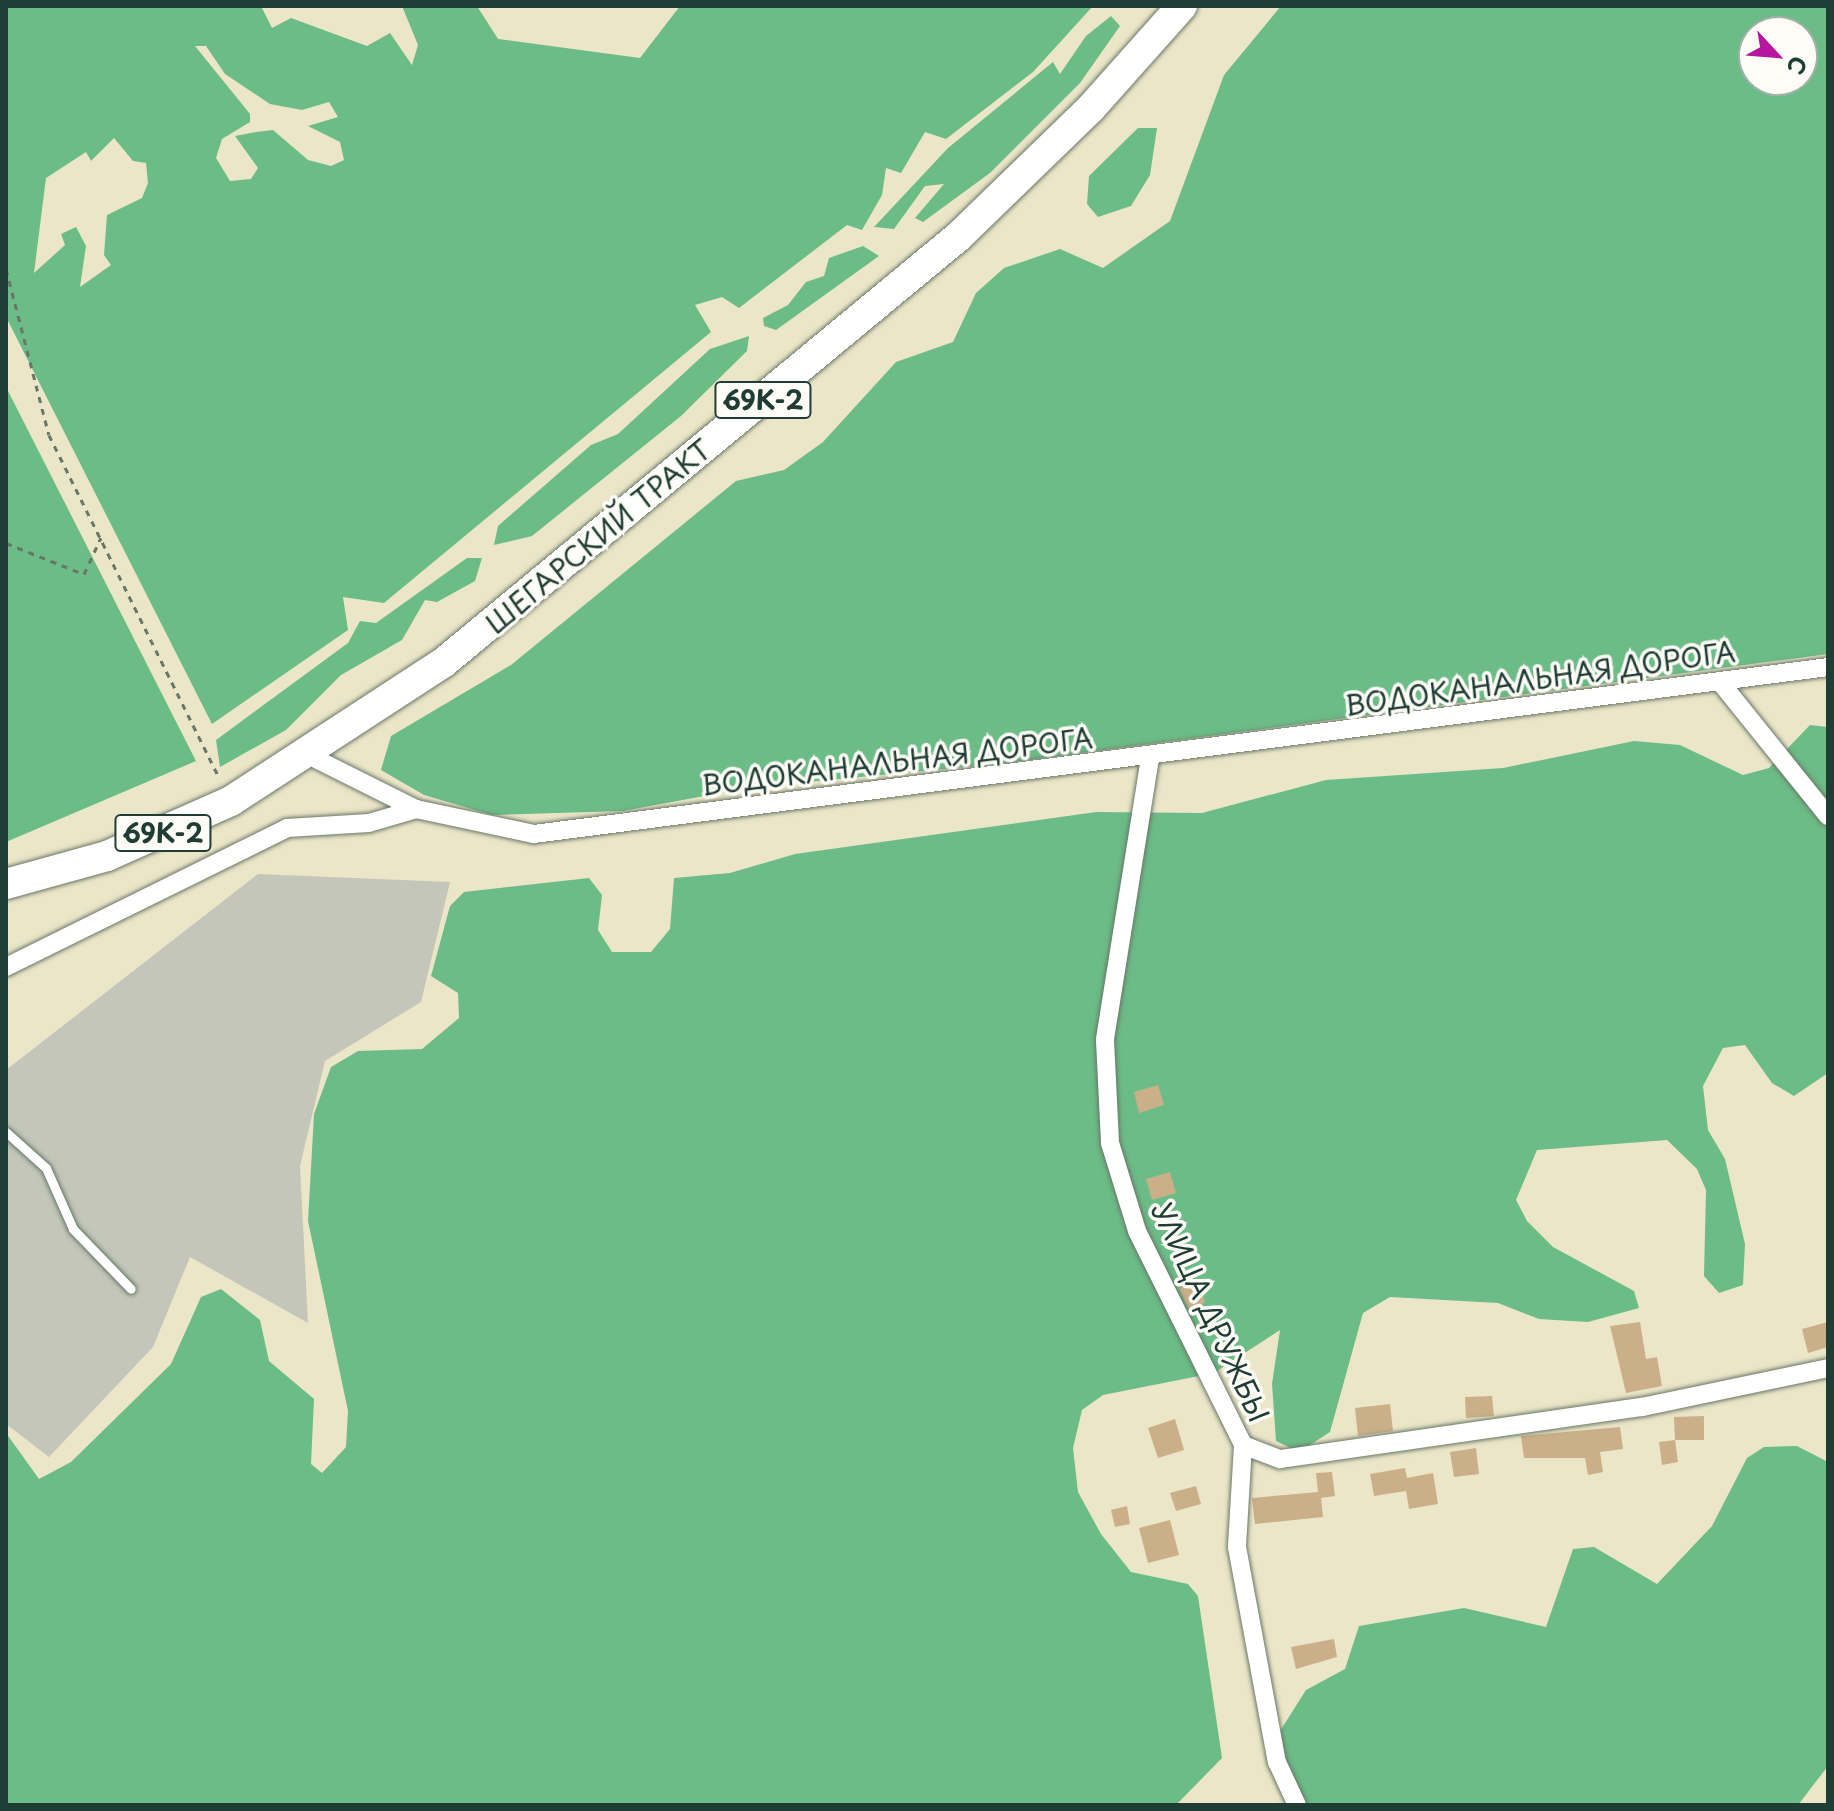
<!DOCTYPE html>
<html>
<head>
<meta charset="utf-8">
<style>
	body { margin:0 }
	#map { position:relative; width:1834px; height:1811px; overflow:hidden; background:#ece6c8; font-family:"Playpen Sans",sans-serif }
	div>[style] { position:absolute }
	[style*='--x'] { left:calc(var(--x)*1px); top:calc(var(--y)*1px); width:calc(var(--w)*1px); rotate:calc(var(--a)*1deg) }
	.industrial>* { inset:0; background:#c3c6b9 }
	.forest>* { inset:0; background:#6cbc87 }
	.building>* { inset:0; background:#cbaf89 }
	.path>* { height:3px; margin-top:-1.5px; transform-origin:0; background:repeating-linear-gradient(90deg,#677868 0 6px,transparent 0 12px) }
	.roads { filter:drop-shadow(0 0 2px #677868) drop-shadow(0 0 2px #677868) }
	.lane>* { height:9px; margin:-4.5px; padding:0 4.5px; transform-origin:4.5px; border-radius:4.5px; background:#fff }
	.street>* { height:18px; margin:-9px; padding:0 9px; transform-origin:9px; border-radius:9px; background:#fff }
	.primary>* { height:30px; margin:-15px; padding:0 15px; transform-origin:15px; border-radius:15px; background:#fff }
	span { translate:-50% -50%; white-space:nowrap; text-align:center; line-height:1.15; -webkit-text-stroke:7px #fdfcf7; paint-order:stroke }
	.shield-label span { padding:2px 6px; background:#fdfcf7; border:2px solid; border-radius:6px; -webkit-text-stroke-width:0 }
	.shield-label { font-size:26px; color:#1f3d34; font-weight:700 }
	.street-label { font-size:28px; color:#1f3d34 }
	.frame { position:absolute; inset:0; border:8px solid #1f3d34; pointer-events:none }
	.north { position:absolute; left:1738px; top:16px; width:80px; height:80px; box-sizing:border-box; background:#fdfcf7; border:2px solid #a4b0a9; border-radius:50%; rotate:116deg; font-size:22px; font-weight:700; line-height:32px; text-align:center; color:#1f3d34 }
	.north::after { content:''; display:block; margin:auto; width:28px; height:36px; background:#b5179e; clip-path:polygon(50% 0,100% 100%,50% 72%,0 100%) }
</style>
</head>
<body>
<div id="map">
	<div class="industrial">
		<i style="clip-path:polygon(258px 874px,450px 882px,421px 1002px,325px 1061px,300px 1166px,308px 1323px,190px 1257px,153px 1347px,49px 1457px,6px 1424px,6px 1070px)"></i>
	</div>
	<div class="forest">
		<i style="clip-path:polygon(evenodd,6px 6px,261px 6px,272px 28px,291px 18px,367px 46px,390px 33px,412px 65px,418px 45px,402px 6px,477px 6px,498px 39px,640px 58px,680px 6px,1093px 6px,1033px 72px,946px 139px,925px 132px,901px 173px,886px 168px,882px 195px,862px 230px,847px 225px,739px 308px,722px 297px,695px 305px,711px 332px,384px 603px,343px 597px,348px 630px,212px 724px,6px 317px,6px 6px,195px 46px,206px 46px,225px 74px,270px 104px,302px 110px,329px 102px,338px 117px,308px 126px,340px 142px,344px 160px,331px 166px,308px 160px,273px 130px,256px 132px,235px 136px,258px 168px,251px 179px,230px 181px,216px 158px,222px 139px,250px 122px,250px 114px,195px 46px,6px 6px,114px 138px,133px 161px,146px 163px,148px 183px,142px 198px,107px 215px,104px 255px,111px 265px,80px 287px,86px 246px,76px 227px,61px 234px,65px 245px,34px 273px,46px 178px,86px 152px,91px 161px,114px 138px)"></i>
		<i style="clip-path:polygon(evenodd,1281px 6px,1828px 6px,1828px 654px,998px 764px,753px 787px,623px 811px,492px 815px,424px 795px,381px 770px,391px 736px,511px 665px,736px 481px,784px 470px,823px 442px,896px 362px,953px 342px,976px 293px,1004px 268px,1060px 249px,1103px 268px,1170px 221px,1224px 75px,1281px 6px,1754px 32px,1802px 32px,1802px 80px,1754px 80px,1754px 32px)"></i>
		<i style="clip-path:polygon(1111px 16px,1120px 26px,1080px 83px,990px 173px,923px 222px,915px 218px,944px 184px,925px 186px,894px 229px,874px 227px,948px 148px,1053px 62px,1060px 74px,1086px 36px)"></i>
		<i style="clip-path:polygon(1138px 128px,1157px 128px,1150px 175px,1131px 206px,1098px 217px,1087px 204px,1089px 176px)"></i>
		<i style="clip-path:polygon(863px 246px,879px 256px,776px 330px,764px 326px,763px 318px,788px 305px,806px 282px,824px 276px,829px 258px)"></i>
		<i style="clip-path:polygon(749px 336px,747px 351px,681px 416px,532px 536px,494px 545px,498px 526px,591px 445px,618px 434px,710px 349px)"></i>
		<i style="clip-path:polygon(6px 387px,196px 761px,6px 842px)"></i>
		<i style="clip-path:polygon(467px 558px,482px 558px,475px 581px,437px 602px,425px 600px,402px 640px,341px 675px,286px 730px,220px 767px,216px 740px,348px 643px,360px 621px,376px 623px)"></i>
		<i style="clip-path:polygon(1810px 725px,1828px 727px,1828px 1073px,1794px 1096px,1772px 1083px,1745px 1045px,1723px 1048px,1703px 1086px,1708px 1130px,1725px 1159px,1745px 1244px,1743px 1285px,1719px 1293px,1704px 1276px,1706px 1190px,1697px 1169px,1667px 1140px,1537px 1150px,1516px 1200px,1527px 1221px,1553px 1247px,1634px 1291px,1639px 1308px,1588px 1322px,1539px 1319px,1498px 1303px,1390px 1297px,1363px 1313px,1330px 1432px,1299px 1452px,1276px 1441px,1272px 1384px,1280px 1330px,1214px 1373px,1103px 1395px,1082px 1410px,1073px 1448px,1078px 1492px,1101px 1534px,1131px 1572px,1188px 1584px,1198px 1596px,1222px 1758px,1176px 1805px,6px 1805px,6px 1433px,39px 1479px,71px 1462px,171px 1364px,201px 1297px,221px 1289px,260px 1320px,269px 1361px,314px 1399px,311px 1464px,322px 1473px,346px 1447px,348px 1411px,308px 1221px,314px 1114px,331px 1067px,358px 1051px,422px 1049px,459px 1018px,458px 993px,431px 976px,450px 906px,464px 892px,589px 878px,602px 895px,598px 930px,612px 952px,651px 952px,670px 929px,674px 878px,730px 873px,795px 854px,1096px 812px,1202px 813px,1326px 780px,1503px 768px,1634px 741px,1680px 745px,1743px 775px,1769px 768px)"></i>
		<i style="clip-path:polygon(1797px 1446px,1828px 1462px,1828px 1766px,1798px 1805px,1301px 1805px,1275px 1739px,1306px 1690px,1345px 1669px,1359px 1626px,1464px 1608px,1546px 1627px,1573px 1549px,1594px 1547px,1657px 1584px,1712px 1526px,1747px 1458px,1764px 1447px)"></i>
	</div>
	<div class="building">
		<i style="clip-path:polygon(1158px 1085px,1164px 1105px,1139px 1113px,1134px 1092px)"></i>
		<i style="clip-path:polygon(1170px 1172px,1176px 1193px,1152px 1200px,1146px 1179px)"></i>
		<i style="clip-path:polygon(1199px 1283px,1205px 1303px,1188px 1308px,1179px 1288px)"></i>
		<i style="clip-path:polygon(1640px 1322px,1646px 1359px,1657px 1357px,1662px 1386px,1626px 1393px,1610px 1326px)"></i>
		<i style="clip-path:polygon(1828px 1322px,1828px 1347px,1808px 1353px,1802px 1329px)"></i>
		<i style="clip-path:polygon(1492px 1396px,1494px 1416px,1466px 1418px,1465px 1397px)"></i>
		<i style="clip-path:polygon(1390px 1404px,1393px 1431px,1358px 1436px,1355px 1408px)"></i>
		<i style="clip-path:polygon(1704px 1416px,1704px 1440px,1675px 1440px,1674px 1417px)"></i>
		<i style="clip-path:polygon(1175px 1419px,1184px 1450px,1158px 1458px,1148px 1428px)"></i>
		<i style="clip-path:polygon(1620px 1427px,1623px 1449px,1600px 1452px,1603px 1472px,1588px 1475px,1585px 1458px,1524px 1458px,1521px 1436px)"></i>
		<i style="clip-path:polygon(1675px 1440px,1678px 1462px,1662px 1465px,1659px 1442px)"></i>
		<i style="clip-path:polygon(1476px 1448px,1479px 1474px,1454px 1477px,1450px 1452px)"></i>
		<i style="clip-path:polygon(1405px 1468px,1407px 1478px,1433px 1473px,1438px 1504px,1409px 1509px,1406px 1491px,1374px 1496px,1370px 1474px)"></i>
		<i style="clip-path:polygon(1332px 1472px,1335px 1496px,1321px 1498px,1323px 1517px,1255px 1524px,1252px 1498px,1318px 1492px,1316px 1473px)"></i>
		<i style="clip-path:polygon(1196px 1486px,1201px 1504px,1176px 1511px,1170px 1493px)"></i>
		<i style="clip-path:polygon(1127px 1506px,1130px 1524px,1115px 1527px,1111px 1510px)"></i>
		<i style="clip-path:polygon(1170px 1520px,1179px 1555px,1148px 1563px,1139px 1528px)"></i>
		<i style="clip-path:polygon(1334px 1639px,1337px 1657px,1296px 1669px,1291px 1647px)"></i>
	</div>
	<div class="path">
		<i style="--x:6;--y:269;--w:171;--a:75.5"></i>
		<i style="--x:49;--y:435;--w:384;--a:63.6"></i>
		<i style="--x:6;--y:543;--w:84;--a:21.7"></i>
		<i style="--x:84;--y:574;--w:40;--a:-65"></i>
	</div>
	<div class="roads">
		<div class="lane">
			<i style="--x:6;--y:1132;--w:54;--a:42"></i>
			<i style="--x:46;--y:1168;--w:67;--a:66.1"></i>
			<i style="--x:73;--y:1229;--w:83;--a:46"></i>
		</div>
		<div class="street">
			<i style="--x:1721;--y:683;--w:171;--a:51.2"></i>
			<i style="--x:310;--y:756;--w:119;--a:26.6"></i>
			<i style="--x:1150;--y:758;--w:286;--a:99.1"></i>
			<i style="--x:1105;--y:1040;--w:103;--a:87.2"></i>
			<i style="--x:1110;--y:1143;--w:92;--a:72.9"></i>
			<i style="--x:1137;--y:1231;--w:239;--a:63.6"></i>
			<i style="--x:1243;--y:1445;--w:40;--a:21"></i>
			<i style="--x:1280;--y:1459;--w:366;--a:-8.2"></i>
			<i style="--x:1642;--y:1407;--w:190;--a:-11.8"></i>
			<i style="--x:6;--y:967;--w:313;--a:-26.3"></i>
			<i style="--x:287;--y:828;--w:82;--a:-3.5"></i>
			<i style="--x:369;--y:823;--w:49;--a:-16.6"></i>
			<i style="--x:416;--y:809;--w:121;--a:12"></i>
			<i style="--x:534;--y:834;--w:1305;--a:-7.35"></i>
			<i style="--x:1243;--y:1445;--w:102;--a:93.4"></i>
			<i style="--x:1237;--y:1547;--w:219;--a:79.5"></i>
			<i style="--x:1277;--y:1762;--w:47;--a:65.1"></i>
		</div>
		<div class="primary">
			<i style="--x:6;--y:884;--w:105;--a:-15.5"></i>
			<i style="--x:107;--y:856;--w:136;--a:-23.9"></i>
			<i style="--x:231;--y:801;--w:253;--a:-33.1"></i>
			<i style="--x:443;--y:663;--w:668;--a:-39.6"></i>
			<i style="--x:958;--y:237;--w:185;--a:-44.1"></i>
			<i style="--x:1091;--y:108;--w:137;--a:-48.3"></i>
		</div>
	</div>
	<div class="shield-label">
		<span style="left:763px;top:400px">69К-2</span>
		<span style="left:163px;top:833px">69К-2</span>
	</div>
	<div class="street-label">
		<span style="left:598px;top:536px;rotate:-40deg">ШЕГАРСКИЙ ТРАКТ</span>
		<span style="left:1540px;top:678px;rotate:-8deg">ВОДОКАНАЛЬНАЯ ДОРОГА</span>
		<span style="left:897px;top:761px;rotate:-7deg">ВОДОКАНАЛЬНАЯ ДОРОГА</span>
		<span style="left:1211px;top:1312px;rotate:65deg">УЛИЦА ДРУЖБЫ</span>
	</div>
	<div class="frame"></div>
	<div class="north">С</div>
</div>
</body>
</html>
